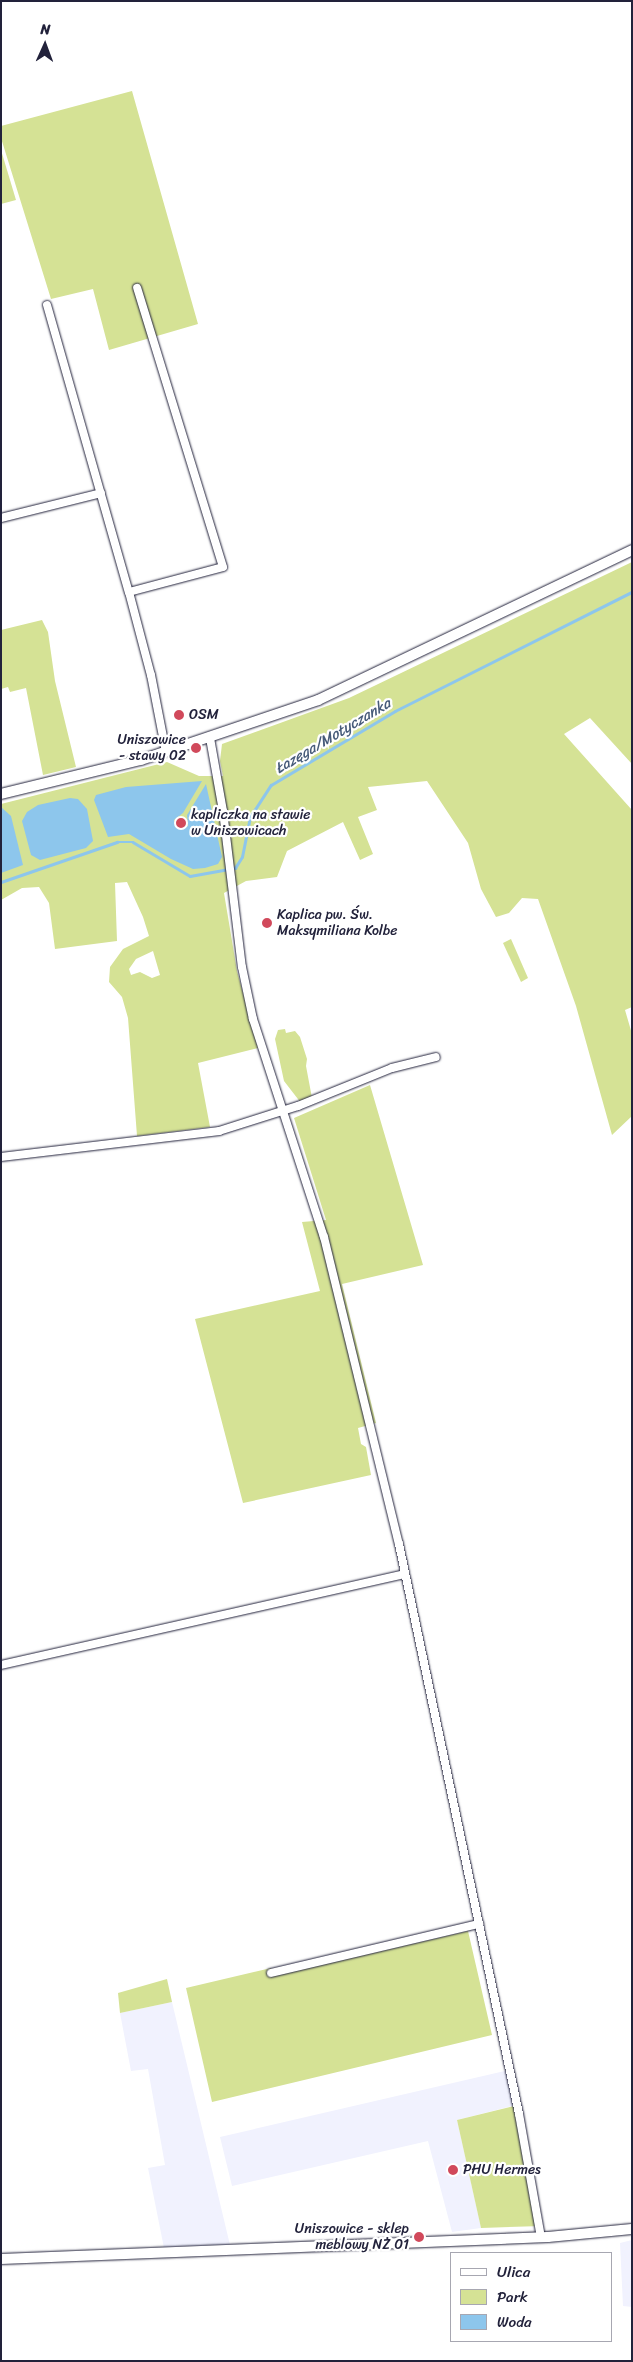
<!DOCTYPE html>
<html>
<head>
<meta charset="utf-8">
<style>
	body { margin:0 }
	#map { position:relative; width:633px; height:2362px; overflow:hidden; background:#fff; font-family:Sriracha,sans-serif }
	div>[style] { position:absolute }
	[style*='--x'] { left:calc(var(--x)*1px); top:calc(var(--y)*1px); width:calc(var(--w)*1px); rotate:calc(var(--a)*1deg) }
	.built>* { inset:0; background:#f1f2fe }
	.green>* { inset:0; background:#d5e295 }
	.water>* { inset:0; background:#8dc6ec }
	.stream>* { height:2.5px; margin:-1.25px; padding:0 1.25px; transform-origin:1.25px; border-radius:1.25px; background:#8dc6ec }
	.roads { filter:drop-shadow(0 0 1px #22223b) drop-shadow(0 0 1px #22223b) }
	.minor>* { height:8px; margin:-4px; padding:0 4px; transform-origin:4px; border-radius:4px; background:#fff }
	.tertiary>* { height:10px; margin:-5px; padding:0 5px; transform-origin:5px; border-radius:5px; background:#fff }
	.dots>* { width:14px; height:14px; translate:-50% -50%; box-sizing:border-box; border:2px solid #fff; border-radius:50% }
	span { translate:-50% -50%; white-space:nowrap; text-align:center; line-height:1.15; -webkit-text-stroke:4.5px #fff; paint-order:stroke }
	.poi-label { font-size:14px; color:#22223b }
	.left { translate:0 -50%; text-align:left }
	.right { translate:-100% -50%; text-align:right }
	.water-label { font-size:15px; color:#475b79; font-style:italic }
	.frame { position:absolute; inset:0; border:2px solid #22223b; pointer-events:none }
	.legend { position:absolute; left:450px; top:2252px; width:162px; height:90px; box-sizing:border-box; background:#fff; border:1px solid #a7a7b1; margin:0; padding:6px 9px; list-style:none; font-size:15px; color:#22223b }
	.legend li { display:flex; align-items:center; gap:10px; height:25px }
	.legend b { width:25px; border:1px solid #a7a7b1 }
	.north { position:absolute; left:20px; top:20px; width:50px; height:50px; -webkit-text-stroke:4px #fff; paint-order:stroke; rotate:2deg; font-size:14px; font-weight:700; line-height:20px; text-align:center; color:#22223b }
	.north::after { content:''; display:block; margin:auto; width:18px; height:22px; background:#22223b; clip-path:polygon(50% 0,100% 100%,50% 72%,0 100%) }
</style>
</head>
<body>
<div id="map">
	<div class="built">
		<i style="clip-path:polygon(172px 2002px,230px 2245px,164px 2248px,148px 2168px,165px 2165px,148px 2069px,131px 2071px,120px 2013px)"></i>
		<i style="clip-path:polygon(509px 2070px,516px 2105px,457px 2120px,481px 2228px,452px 2232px,428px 2141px,232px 2186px,220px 2137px)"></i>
		<i style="clip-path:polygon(632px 2240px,632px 2307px,623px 2306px,620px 2243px)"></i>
	</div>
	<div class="green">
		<i style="clip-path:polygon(132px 91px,198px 324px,109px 350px,93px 289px,51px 299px,1px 138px,1px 126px)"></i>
		<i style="clip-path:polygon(1px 150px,16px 200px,1px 204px)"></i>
		<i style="clip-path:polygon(evenodd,632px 562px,632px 764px,590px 718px,564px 734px,632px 810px,632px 1007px,625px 1010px,632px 1034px,632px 1116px,612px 1135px,576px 1006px,538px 899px,522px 898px,509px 913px,496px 917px,481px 889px,468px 843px,427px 781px,368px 787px,377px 810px,358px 817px,373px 854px,360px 860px,343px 822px,287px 851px,277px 877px,246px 881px,224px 893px,237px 971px,258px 1048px,198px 1063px,210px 1127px,137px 1136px,128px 1018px,122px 997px,109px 982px,110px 967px,123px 949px,149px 936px,143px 917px,127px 882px,115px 883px,117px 941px,55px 949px,49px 903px,39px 887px,22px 888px,1px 900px,1px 804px,167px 762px,199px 776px,223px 776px,220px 761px,222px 744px,349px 698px,632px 562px,153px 951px,160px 975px,152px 978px,140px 972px,131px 975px,129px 969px,136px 959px,153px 951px)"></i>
		<i style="clip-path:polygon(42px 620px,48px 632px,55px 681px,76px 767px,43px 775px,26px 688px,10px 692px,8px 687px,1px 689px,1px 630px)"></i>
		<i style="clip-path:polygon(511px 939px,528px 978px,521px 982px,503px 943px)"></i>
		<i style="clip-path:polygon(285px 1029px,286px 1033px,295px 1031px,300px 1037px,307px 1059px,306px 1066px,312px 1098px,301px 1103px,284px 1081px,275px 1039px,278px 1030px)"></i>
		<i style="clip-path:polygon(370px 1085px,423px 1265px,342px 1284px,376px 1423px,358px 1428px,361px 1444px,366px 1447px,371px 1475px,243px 1503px,195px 1319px,320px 1291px,302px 1222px,326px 1220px,294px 1118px)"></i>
		<i style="clip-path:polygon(468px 1931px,492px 2035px,212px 2102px,186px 1988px,271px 1968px,274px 1976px)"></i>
		<i style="clip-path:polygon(167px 1979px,172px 2002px,120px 2013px,118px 1993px)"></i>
		<i style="clip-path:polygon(514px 2106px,542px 2226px,481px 2228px,457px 2120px)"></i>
	</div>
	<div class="water">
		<i style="clip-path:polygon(202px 781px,183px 813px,174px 820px,176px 826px,182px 829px,188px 826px,187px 815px,206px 784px,222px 857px,218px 864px,205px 868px,193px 869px,171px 859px,129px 834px,108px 837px,94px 800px,96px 795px,126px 787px)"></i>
		<i style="clip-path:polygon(70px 798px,78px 799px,87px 809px,93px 841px,86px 848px,40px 860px,31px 855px,22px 821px,27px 812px,38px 805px)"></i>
		<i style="clip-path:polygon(1px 807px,11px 816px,23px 865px,1px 873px)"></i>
	</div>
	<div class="stream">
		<i style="--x:1;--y:882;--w:123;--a:-19"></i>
		<i style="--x:117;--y:842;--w:16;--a:0"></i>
		<i style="--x:133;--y:842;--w:66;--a:30.8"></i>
		<i style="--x:190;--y:876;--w:46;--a:-10.1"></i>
		<i style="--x:235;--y:868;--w:13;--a:-58"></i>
		<i style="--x:242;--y:857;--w:41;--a:-78.7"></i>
		<i style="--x:250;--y:817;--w:38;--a:-57"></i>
		<i style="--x:271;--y:785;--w:144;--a:-30.8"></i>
		<i style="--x:395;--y:711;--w:265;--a:-26.7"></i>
	</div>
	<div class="roads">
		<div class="minor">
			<i style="--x:47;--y:305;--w:298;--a:74.1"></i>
			<i style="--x:129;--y:592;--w:86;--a:75.2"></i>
			<i style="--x:151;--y:675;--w:78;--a:79"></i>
			<i style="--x:1;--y:518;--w:103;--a:-14"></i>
			<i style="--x:129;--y:592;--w:97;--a:-14.9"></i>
			<i style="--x:223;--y:567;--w:292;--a:-107.1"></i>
			<i style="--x:210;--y:738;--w:74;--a:79.9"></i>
			<i style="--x:223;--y:811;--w:157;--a:83.1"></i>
			<i style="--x:242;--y:967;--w:53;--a:78.1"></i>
			<i style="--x:253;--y:1019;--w:229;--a:72"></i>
			<i style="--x:324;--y:1237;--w:316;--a:76.3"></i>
			<i style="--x:399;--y:1544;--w:582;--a:78.11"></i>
			<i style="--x:519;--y:2114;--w:125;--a:79.9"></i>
			<i style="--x:1;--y:1157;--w:220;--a:-6.8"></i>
			<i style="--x:219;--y:1131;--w:83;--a:-17.6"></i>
			<i style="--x:298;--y:1106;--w:101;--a:-22"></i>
			<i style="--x:392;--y:1068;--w:45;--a:-14"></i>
			<i style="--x:1;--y:1665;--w:414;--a:-12.7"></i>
			<i style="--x:271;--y:1973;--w:214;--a:-13.3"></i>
		</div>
		<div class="tertiary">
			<i style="--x:1;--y:794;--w:144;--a:-13.7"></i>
			<i style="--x:141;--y:760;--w:187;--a:-18.7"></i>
			<i style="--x:318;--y:700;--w:348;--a:-25.5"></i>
			<i style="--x:1;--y:2259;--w:547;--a:-2.3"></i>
			<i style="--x:548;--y:2237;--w:84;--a:-5.4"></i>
		</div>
	</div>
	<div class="dots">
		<i style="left:179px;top:715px;background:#d1495b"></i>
		<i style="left:196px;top:748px;background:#d1495b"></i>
		<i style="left:181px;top:823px;background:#d1495b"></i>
		<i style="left:267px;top:923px;background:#d1495b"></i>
		<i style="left:453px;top:2170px;background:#d1495b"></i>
		<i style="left:419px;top:2237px;background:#d1495b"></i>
	</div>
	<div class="poi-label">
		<span class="left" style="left:189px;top:715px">OSM</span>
		<span class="right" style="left:186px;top:748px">Uniszowice<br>- stawy 02</span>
		<span class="left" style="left:191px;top:823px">kapliczka na stawie<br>w Uniszowicach</span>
		<span class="left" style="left:277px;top:923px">Kaplica pw. Św.<br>Maksymiliana Kolbe</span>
		<span class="left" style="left:463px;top:2170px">PHU Hermes</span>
		<span class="right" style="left:409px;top:2237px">Uniszowice - sklep<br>meblowy NŻ 01</span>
	</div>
	<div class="water-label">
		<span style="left:333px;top:736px;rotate:-31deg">Łazęga/Motyczanka</span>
	</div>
	<div class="frame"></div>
	<ul class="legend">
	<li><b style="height:6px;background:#fff"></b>Ulica</li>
	<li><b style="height:14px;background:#d5e295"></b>Park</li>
	<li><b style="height:14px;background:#8dc6ec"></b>Woda</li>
	</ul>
	<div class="north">N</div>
</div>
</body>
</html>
